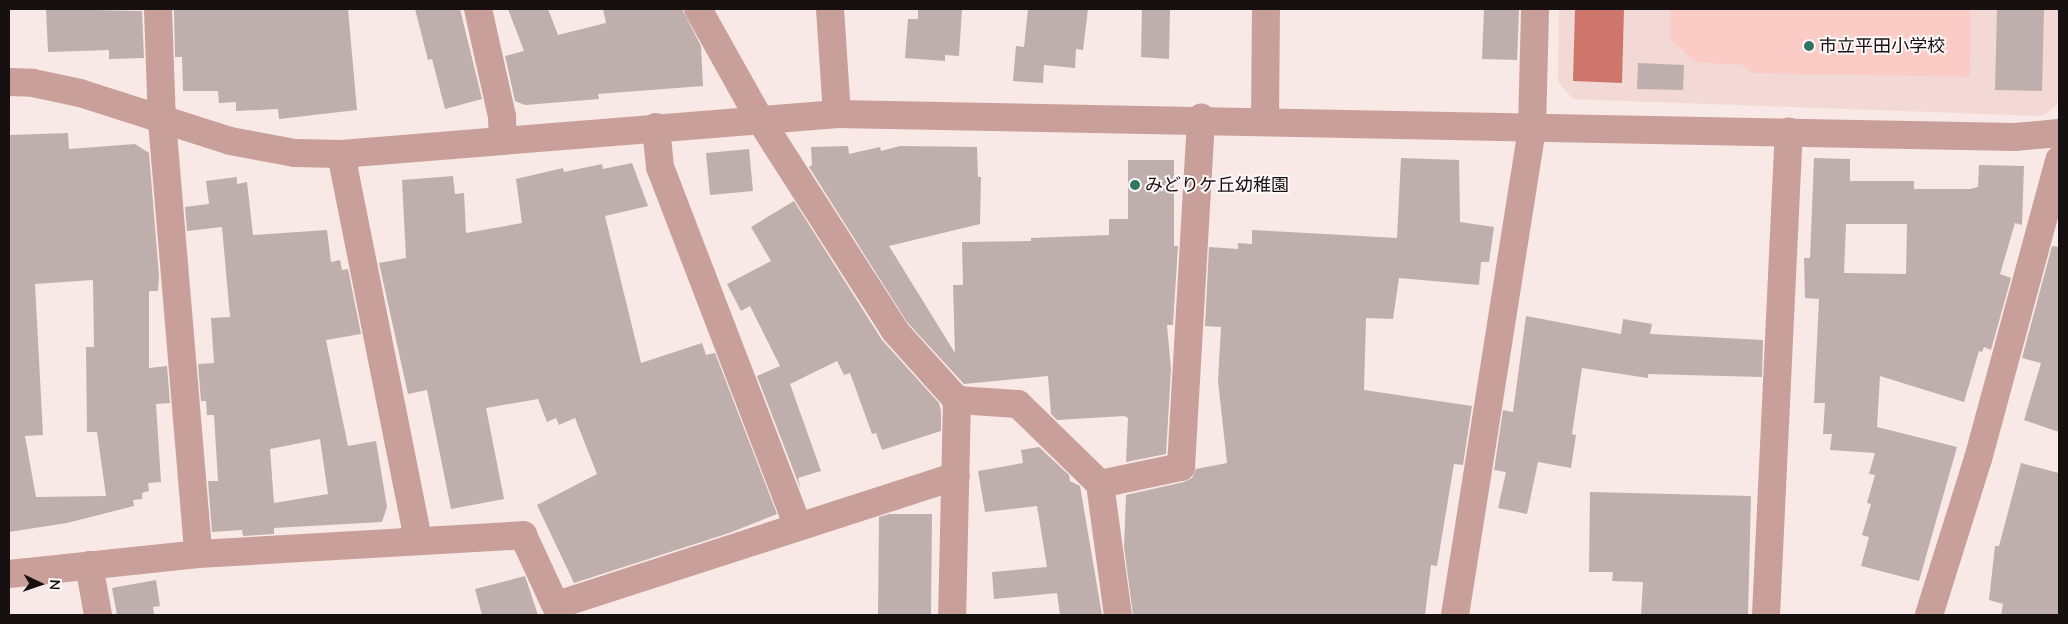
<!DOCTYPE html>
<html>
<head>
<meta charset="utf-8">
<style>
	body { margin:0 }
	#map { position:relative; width:2068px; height:624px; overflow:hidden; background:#f8e8e6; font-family:Mulish,"Noto Sans JP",sans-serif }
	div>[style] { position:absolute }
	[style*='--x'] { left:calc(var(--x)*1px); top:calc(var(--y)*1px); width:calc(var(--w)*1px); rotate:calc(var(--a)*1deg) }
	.built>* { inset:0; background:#f2d9d6 }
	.green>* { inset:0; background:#fbccc6 }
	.water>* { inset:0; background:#cf766c }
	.building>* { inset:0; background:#beafad }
	.minor>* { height:28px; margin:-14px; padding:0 14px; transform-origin:14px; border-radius:14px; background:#c99f9a }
	.tertiary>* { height:28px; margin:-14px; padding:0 14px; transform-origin:14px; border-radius:14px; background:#c99f9a }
	.dots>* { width:14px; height:14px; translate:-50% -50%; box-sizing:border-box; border:2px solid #fef7f7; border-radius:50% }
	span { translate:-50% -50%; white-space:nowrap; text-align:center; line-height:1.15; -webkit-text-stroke:4px #fef7f7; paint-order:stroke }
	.poi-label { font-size:18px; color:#161110 }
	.left { translate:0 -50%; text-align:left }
	.frame { position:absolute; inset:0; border:10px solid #161110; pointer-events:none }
	.north { position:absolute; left:15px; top:559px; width:50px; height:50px; -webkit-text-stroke:4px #fef7f7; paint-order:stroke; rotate:93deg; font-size:14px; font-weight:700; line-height:20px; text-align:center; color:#161110 }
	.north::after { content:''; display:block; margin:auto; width:18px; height:22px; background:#161110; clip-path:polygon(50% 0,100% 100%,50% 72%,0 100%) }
</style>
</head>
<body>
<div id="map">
	<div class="built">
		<i style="clip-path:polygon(1559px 9px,2059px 9px,2059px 92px,2057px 105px,2043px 116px,1573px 99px,1558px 82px)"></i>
	</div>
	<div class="green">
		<i style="clip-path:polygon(1671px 9px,1971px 9px,1970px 77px,1752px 73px,1743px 65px,1695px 62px,1670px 39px)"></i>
	</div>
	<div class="water">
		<i style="clip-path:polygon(1575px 9px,1624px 9px,1622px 83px,1573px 81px)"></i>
	</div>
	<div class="building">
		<i style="clip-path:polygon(46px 9px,142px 11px,144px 58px,109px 59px,109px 50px,48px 52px)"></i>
		<i style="clip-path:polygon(348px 9px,357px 110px,279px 119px,278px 109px,236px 111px,236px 102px,219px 103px,218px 91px,183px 91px,182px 57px,175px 57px,174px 10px)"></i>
		<i style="clip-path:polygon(415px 9px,460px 9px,482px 99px,445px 109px,432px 59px,428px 60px)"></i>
		<i style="clip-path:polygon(508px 9px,548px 9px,558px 35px,606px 23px,603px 9px,682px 9px,701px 46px,703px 86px,598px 94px,599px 99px,525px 105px,515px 101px,505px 56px,524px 51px)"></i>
		<i style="clip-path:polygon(918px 9px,962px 9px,959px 56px,945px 55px,945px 61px,905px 58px,908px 19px,918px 19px)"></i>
		<i style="clip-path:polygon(1028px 9px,1088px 9px,1083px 50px,1076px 49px,1075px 68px,1044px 65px,1043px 83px,1013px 81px,1016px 46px,1024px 47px)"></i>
		<i style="clip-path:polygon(1142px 9px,1170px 9px,1169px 59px,1141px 57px)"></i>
		<i style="clip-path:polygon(1484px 9px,1519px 9px,1517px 60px,1482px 59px)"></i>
		<i style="clip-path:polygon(1997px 9px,2044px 9px,2042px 91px,1995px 90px)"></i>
		<i style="clip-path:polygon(1638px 63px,1684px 65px,1683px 90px,1637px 89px)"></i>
		<i style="clip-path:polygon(evenodd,68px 133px,69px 149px,135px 144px,149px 153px,159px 276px,158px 291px,149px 291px,149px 368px,167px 366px,170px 403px,156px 404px,161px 482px,148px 483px,149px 491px,142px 493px,142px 499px,133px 500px,134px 506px,67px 523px,9px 532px,9px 135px,68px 133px,93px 280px,94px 347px,86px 347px,87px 432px,97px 432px,106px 496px,36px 497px,25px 436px,43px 435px,35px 284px,93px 280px)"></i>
		<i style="clip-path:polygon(848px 146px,849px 154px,880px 147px,881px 151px,900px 146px,977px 147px,978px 177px,981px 177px,980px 224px,889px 246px,955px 353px,953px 285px,963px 285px,962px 242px,1031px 241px,1031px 238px,1109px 235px,1109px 219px,1128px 219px,1128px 160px,1174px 160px,1174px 246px,1178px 246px,1173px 325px,1167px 325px,1171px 369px,1166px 454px,1126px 462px,1128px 418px,1124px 416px,1057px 420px,1051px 414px,1048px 376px,964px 384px,907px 322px,809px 167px,812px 165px,811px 147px)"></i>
		<i style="clip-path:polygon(749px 149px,753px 191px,710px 195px,706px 153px)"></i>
		<i style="clip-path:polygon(1401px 158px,1459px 160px,1460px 222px,1494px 227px,1489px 262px,1481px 262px,1479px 285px,1399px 278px,1393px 319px,1366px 318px,1364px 390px,1472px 406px,1463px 465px,1454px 464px,1437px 566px,1431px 565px,1425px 615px,1133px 615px,1124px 547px,1126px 495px,1184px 482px,1192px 478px,1196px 469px,1227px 463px,1218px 381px,1221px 327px,1205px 326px,1209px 247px,1238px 249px,1238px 243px,1252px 244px,1252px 230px,1397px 238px)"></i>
		<i style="clip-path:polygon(evenodd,1814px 158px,1850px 159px,1850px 181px,1914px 181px,1914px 189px,1970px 189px,1978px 187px,1979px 165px,2024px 166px,2022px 225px,2015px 223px,2000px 274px,2011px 278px,1991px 350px,1984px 347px,1982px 352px,1979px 351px,1964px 402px,1880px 376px,1877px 427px,1957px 447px,1919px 581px,1861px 566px,1869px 537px,1862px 535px,1871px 504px,1867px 503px,1875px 475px,1869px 474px,1875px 453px,1830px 450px,1832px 434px,1823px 434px,1825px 403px,1814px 403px,1819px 299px,1805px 298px,1804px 258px,1810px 258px,1814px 158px,1846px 224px,1907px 224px,1906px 274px,1844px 273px,1846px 224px)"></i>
		<i style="clip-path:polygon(632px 163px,648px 206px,605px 216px,641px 363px,702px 343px,706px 355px,715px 353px,777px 514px,729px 533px,574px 583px,537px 505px,597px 474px,575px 418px,559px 425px,556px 418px,547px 422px,538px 399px,486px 408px,504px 499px,451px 509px,427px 390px,408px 394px,379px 263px,406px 258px,402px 180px,453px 176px,455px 194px,464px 193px,466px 233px,522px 223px,516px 179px,563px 168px,564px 172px,602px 164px,603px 169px)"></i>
		<i style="clip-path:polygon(evenodd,237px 177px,237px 184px,247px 182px,253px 235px,327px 230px,331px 262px,340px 260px,342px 270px,348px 269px,361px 334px,326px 340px,348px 446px,376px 441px,387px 507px,382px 522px,274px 528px,274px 534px,243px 536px,242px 530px,212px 532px,208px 481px,218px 481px,214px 415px,207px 415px,206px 401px,201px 401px,198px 364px,214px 363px,211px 318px,230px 317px,222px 227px,187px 231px,185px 207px,209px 204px,206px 181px,237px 177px,320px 439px,328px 494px,274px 503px,270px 449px,320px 439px)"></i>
		<i style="clip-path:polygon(794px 201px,882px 340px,939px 403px,941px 411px,941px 431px,882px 450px,876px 433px,872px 434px,850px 373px,844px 375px,837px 361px,790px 384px,821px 471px,798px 478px,801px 490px,757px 376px,780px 366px,750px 306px,741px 311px,727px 284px,771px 261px,751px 227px)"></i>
		<i style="clip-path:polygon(2052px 246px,2059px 247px,2059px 432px,2024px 420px,2041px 363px,2022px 358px)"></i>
		<i style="clip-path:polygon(1526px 316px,1621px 334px,1623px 319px,1652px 324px,1650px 334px,1763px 340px,1762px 377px,1648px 374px,1648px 378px,1582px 368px,1572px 434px,1576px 435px,1571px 468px,1538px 462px,1527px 514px,1498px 508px,1506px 472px,1494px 470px,1503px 410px,1513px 412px)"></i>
		<i style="clip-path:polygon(1039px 447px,1069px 475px,1070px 481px,1080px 486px,1102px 615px,1060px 615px,1057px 593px,994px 599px,992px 572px,1047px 567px,1037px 506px,985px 512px,978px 471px,1023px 463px,1021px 450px)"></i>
		<i style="clip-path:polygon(2021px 463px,2059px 473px,2059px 615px,2001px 615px,2003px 604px,1989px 600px,1995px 546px,1999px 546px)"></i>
		<i style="clip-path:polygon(1590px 492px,1751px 496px,1748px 615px,1641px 615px,1643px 582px,1612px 581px,1613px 572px,1589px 572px)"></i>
		<i style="clip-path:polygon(889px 514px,932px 514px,931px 615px,878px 615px,879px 517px)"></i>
		<i style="clip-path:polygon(525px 576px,538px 615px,482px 615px,475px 589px)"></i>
		<i style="clip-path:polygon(156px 580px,160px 606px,153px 607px,154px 615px,117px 615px,112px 588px)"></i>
	</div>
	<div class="minor">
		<i style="--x:158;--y:9;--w:112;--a:88"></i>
		<i style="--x:162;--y:121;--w:434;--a:85.2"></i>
		<i style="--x:478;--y:9;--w:110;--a:77.4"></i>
		<i style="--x:502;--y:116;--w:23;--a:88"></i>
		<i style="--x:698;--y:9;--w:125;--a:60.8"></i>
		<i style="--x:759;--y:118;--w:253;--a:57.4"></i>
		<i style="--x:895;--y:331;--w:93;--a:48.1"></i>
		<i style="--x:957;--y:400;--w:215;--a:91.3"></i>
		<i style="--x:830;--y:9;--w:105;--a:86.2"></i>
		<i style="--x:1265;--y:120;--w:111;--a:-89.5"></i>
		<i style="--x:656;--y:127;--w:40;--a:84.3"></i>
		<i style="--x:660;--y:167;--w:385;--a:69"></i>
		<i style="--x:341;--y:154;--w:394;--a:78.7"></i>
		<i style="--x:957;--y:400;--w:61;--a:3.8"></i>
		<i style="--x:1018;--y:404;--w:115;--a:44.3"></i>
		<i style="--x:1100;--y:484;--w:132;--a:82.2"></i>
		<i style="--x:1100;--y:484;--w:83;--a:-11.9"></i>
		<i style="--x:1181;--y:467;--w:350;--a:-86.7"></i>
		<i style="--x:89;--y:565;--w:51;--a:79.8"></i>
		<i style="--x:9;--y:574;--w:190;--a:-6"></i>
		<i style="--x:198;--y:554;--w:326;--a:-3.3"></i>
		<i style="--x:523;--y:535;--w:88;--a:65.2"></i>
		<i style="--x:557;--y:605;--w:419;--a:-17.9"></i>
		<i style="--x:1455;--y:615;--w:494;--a:-81"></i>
		<i style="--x:1532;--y:127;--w:118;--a:-88.5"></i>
		<i style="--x:1766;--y:615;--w:484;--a:-87.3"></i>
		<i style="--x:1929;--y:615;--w:164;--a:-72.6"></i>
		<i style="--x:1978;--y:459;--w:310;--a:-74.8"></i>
	</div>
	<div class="tertiary">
		<i style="--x:9;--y:82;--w:24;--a:2"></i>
		<i style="--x:33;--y:83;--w:48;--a:12"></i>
		<i style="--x:80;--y:93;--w:157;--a:17.7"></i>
		<i style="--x:230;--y:141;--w:66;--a:10.5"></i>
		<i style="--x:295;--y:153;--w:46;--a:1.2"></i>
		<i style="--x:341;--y:154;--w:498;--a:-4.6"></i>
		<i style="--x:837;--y:114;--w:1178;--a:1.12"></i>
		<i style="--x:2015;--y:137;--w:44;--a:-5.2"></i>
	</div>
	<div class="dots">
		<i style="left:1809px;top:46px;background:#327566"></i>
		<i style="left:1135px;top:185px;background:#327566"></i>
	</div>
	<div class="poi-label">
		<span class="left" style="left:1819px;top:46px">市立平田小学校</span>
		<span class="left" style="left:1145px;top:185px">みどりケ丘幼稚園</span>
	</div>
	<div class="frame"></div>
	<div class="north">N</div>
</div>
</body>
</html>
